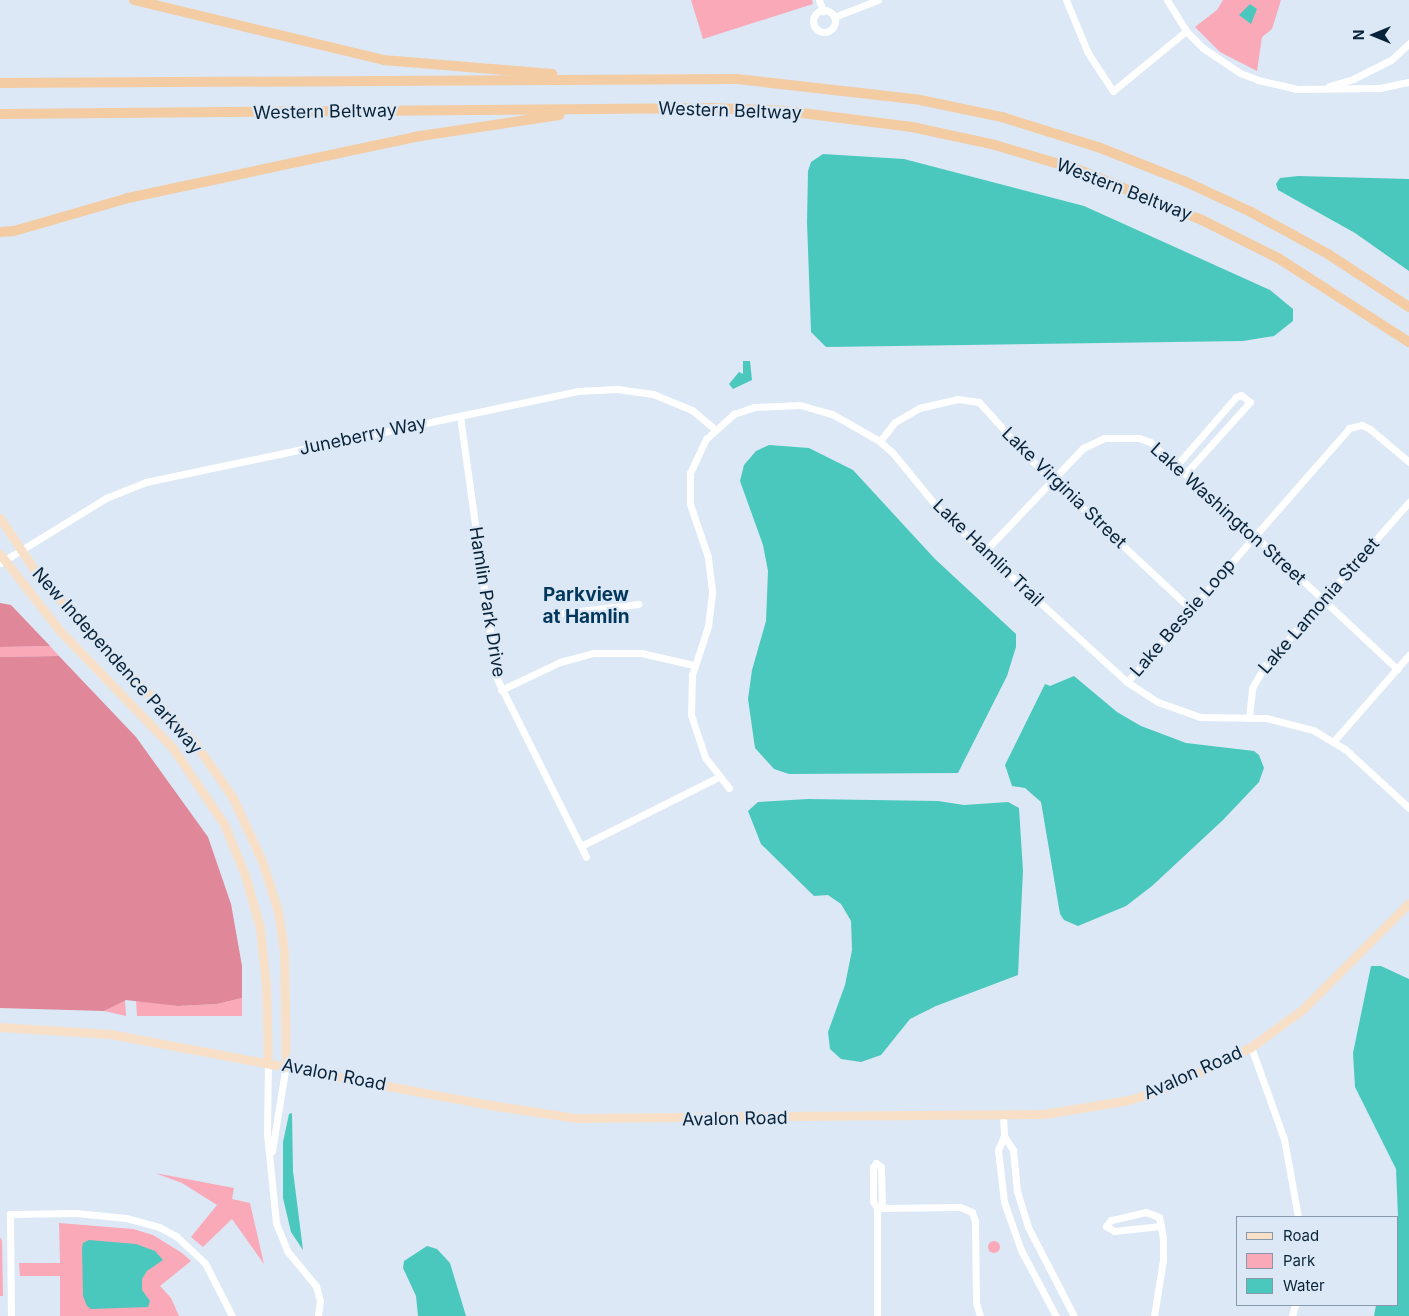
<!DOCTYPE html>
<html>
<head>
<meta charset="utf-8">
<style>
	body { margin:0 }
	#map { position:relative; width:1409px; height:1316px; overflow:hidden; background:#dce8f5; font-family:Inter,sans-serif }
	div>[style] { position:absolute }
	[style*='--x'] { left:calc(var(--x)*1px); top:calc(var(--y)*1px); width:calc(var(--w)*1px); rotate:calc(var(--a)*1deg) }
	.green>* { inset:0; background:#f9a9b8 }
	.round { border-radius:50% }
	.forest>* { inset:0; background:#e08799 }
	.water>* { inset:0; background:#4bc8bd }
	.minor>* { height:7px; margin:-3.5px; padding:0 3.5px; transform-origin:3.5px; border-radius:3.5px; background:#fff }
	.minor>.ring { margin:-3.5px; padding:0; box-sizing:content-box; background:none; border:7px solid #fff; border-radius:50% }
	.major>* { height:9px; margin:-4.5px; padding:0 4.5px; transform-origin:4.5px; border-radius:4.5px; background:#f8e0c8 }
	.highway>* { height:10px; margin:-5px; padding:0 5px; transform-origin:5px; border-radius:5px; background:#f3cca3 }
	span { translate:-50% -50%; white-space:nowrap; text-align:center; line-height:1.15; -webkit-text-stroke:4.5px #dce8f5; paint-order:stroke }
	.street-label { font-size:18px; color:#082339 }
	.neighbourhood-label { font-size:19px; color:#01375d; font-weight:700 }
	.legend { position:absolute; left:1236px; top:1216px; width:162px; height:90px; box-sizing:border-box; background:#dce8f5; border:1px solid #8799aa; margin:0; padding:6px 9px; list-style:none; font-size:15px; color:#082339 }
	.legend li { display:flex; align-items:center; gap:10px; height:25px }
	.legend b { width:25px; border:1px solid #8799aa }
	.north { position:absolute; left:1349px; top:10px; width:50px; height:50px; -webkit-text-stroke:4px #dce8f5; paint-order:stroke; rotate:270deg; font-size:14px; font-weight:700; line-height:20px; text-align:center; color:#082339 }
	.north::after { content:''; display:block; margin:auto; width:18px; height:22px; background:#082339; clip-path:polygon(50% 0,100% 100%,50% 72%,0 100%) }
</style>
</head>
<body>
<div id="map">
	<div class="green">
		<i style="clip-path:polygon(691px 0,812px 0,813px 4px,703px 39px)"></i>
		<i style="clip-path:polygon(1223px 0,1281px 0,1272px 29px,1262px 37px,1257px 71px,1220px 52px,1195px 27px,1217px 10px)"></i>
		<i style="clip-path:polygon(50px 646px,59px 656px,0 657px,0 647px)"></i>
		<i style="clip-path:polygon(242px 998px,242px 1016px,137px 1016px,136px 1000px,178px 1006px,217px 1004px)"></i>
		<i style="clip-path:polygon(125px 1000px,126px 1016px,104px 1011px)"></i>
		<i style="clip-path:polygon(155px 1173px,234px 1188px,232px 1199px,250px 1203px,264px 1264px,232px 1219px,203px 1247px,191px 1237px,217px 1205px,182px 1183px)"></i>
		<i style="clip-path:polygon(59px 1223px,133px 1229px,153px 1235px,182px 1253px,191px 1261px,160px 1286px,171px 1298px,179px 1316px,60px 1316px,60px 1276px,20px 1276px,19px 1263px,60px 1263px)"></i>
		<i style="clip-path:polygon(0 1237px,2px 1241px,3px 1296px,0 1296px)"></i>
		<i class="round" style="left:988px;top:1241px;width:12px;height:12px"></i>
	</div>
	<div class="forest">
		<i style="clip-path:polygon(0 603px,11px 605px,50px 646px,0 647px)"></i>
		<i style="clip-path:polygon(59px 656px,136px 737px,208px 837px,231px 904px,242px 966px,242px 998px,217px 1004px,178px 1006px,126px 1000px,104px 1011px,0 1008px,0 657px)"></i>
	</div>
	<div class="water">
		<i style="clip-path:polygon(1250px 4px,1257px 9px,1251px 24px,1239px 15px)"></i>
		<i style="clip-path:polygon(823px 154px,904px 159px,1084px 206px,1270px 290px,1293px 309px,1293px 321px,1274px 336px,1243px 341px,826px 347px,811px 332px,807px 222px,808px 171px,811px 162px)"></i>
		<i style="clip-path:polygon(1298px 176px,1409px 179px,1409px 271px,1355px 233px,1278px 190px,1276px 184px,1280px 178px)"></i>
		<i style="clip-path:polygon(743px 361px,750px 361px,752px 380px,733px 389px,729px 384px,739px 372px,743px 374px)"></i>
		<i style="clip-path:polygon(769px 445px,809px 448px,853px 470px,935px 559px,1016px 634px,1016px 647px,1007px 676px,958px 773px,789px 774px,774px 769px,755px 748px,748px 699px,752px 670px,766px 621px,768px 571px,763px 545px,740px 481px,744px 465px,756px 451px)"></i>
		<i style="clip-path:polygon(1074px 676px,1117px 712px,1141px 726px,1186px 743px,1254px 751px,1259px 755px,1264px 768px,1259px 782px,1223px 820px,1152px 886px,1126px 906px,1078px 926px,1064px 920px,1060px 914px,1041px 802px,1025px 788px,1012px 786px,1005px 765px,1045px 684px,1050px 686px)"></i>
		<i style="clip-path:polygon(808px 799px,938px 801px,964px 805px,1008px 802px,1019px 808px,1023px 871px,1018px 975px,936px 1006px,910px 1019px,881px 1055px,861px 1062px,841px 1059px,830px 1049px,828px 1032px,845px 985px,852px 950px,851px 921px,841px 904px,828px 895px,814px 896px,761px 844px,748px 811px,758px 802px)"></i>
		<i style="clip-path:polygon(1371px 966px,1381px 966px,1409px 979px,1409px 1316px,1374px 1316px,1376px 1305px,1398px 1305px,1398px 1217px,1396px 1169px,1355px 1087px,1353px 1053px)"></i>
		<i style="clip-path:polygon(292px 1113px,293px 1171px,303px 1250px,291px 1232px,283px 1198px,283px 1142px,289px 1114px)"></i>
		<i style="clip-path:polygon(89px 1240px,136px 1244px,155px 1251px,163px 1260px,147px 1271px,142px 1279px,142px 1290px,150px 1301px,148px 1307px,91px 1309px,87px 1306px,83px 1296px,82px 1248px,83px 1243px)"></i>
		<i style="clip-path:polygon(427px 1246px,437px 1249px,450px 1263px,466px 1316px,418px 1316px,416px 1296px,403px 1268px,404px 1261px)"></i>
	</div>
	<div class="minor">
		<i style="--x:819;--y:0;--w:12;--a:70"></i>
		<i style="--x:1066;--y:0;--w:57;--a:67.5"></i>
		<i style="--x:1088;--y:53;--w:45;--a:56.7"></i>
		<i style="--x:1113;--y:91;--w:94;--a:-39.4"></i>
		<i style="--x:1167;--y:0;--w:36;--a:58"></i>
		<i style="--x:1186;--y:31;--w:24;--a:45"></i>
		<i style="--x:1203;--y:48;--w:45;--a:34"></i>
		<i style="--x:1240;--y:73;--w:19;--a:21"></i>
		<i style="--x:1258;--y:80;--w:39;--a:13"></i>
		<i style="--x:1296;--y:89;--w:84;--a:-0.7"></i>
		<i style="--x:1380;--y:88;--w:30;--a:-12"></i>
		<i class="ring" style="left:813px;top:10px;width:15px;height:15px"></i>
		<i style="--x:834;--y:17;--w:47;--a:-21.1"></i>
		<i style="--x:1329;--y:86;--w:25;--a:-16"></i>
		<i style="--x:1353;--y:79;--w:42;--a:-26.6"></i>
		<i style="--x:1391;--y:60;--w:25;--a:-43"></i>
		<i style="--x:460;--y:416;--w:263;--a:82.1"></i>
		<i style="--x:496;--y:677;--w:201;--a:63.4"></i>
		<i style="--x:880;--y:441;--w:24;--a:-52"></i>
		<i style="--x:895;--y:422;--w:28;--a:-30"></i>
		<i style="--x:919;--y:408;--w:40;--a:-13"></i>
		<i style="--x:958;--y:399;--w:21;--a:8"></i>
		<i style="--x:979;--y:402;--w:78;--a:48.1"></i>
		<i style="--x:1031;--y:460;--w:219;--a:43"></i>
		<i style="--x:1176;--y:466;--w:91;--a:-49"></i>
		<i style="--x:1236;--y:397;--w:5;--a:-22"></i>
		<i style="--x:1241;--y:395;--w:11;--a:38"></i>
		<i style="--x:1250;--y:402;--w:97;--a:132.1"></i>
		<i style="--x:984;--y:552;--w:144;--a:-46.4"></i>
		<i style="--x:1083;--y:448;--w:23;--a:-25"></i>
		<i style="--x:1104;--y:438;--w:35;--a:0"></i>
		<i style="--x:1139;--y:438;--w:12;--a:20"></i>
		<i style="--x:1150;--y:442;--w:141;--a:41.8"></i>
		<i style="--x:1255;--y:536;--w:195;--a:43.1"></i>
		<i style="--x:0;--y:563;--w:124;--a:-31.5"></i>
		<i style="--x:106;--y:498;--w:43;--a:-21.8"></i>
		<i style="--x:146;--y:482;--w:441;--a:-11.9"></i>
		<i style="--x:577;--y:391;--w:40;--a:-2.9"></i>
		<i style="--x:617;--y:389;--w:36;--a:8"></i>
		<i style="--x:653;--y:394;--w:42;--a:22.3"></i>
		<i style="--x:692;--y:410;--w:30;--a:40"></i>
		<i style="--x:563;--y:613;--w:76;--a:-6.8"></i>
		<i style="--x:1127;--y:682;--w:337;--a:-48.8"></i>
		<i style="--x:1349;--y:428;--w:13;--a:-13"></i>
		<i style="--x:1362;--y:425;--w:9;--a:27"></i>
		<i style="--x:1370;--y:429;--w:51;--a:40.2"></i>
		<i style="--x:501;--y:690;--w:65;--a:-25.4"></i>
		<i style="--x:560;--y:662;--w:34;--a:-15"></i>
		<i style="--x:593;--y:653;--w:48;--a:0"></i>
		<i style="--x:641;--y:653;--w:54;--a:12.8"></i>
		<i style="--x:1249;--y:718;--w:30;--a:-84"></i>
		<i style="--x:1252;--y:688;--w:24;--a:-60"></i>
		<i style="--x:1264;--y:667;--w:220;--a:-48.7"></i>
		<i style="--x:1333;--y:742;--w:116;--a:-48.9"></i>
		<i style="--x:729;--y:788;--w:39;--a:-128"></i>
		<i style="--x:705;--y:757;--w:44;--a:-108.4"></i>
		<i style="--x:691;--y:715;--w:40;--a:-88.6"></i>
		<i style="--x:692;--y:675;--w:52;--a:-71.9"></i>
		<i style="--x:708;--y:626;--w:35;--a:-83"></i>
		<i style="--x:712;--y:591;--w:34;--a:-97"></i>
		<i style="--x:708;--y:557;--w:56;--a:-108.8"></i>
		<i style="--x:690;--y:504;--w:31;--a:-90"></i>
		<i style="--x:690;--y:473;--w:38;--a:-65"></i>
		<i style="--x:706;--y:439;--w:38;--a:-42"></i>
		<i style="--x:734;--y:414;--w:21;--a:-19"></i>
		<i style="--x:754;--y:407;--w:46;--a:-2.5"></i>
		<i style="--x:800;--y:405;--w:33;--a:16"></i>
		<i style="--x:832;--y:414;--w:53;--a:29.5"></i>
		<i style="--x:878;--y:440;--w:18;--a:41"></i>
		<i style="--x:892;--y:452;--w:79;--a:50.7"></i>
		<i style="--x:942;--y:513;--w:251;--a:42.4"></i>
		<i style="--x:1127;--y:682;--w:37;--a:33"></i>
		<i style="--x:1158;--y:702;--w:45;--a:19.7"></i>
		<i style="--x:1200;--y:717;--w:66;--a:0.9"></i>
		<i style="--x:1266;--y:718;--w:49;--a:14.3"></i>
		<i style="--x:1313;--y:730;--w:37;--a:31"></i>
		<i style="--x:1345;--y:749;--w:87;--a:42.7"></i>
		<i style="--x:581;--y:846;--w:153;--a:-26.7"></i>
		<i style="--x:1251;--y:1047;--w:98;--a:70.3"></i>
		<i style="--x:1284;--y:1139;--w:79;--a:79.8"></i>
		<i style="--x:268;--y:1061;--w:73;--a:90.8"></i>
		<i style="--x:267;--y:1134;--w:89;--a:84.2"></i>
		<i style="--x:276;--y:1223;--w:31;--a:68"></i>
		<i style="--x:288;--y:1252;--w:44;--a:50.5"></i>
		<i style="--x:316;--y:1286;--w:16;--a:75"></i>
		<i style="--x:320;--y:1301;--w:15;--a:98"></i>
		<i style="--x:1003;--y:1116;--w:20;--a:87"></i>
		<i style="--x:1004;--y:1136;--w:15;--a:113"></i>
		<i style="--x:998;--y:1150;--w:52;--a:83.4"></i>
		<i style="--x:1004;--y:1202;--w:51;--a:70.5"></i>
		<i style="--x:1021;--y:1250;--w:75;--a:62.1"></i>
		<i style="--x:1004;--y:1136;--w:17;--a:57"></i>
		<i style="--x:1013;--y:1150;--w:41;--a:84.4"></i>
		<i style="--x:1017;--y:1191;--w:38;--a:73"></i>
		<i style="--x:1028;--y:1227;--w:100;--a:62.7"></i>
		<i style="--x:272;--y:1151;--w:87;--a:-80.8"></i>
		<i style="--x:879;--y:1208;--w:81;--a:-0.7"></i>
		<i style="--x:960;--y:1207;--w:13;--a:23"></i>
		<i style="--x:972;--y:1212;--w:9;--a:72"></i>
		<i style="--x:975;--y:1221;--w:82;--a:89.3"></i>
		<i style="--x:976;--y:1303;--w:14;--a:73"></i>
		<i style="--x:11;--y:1316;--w:102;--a:-90.6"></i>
		<i style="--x:10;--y:1214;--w:66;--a:-0.9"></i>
		<i style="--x:76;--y:1213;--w:50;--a:5.7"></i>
		<i style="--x:126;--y:1218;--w:34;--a:15"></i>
		<i style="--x:159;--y:1227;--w:19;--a:28"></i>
		<i style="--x:176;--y:1236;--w:40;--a:43"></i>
		<i style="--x:205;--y:1263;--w:59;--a:63"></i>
		<i style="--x:877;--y:1316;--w:108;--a:-90"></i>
		<i style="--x:877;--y:1208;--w:8;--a:-120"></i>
		<i style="--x:873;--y:1201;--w:34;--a:-90"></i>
		<i style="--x:873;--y:1167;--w:5;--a:-53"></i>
		<i style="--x:876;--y:1163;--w:6;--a:39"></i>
		<i style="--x:881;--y:1167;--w:41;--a:88.6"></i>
		<i style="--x:1154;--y:1316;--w:57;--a:-80.9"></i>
		<i style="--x:1163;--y:1260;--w:21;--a:-90"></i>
		<i style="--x:1163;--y:1239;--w:13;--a:-99"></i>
		<i style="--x:1161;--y:1226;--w:9;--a:-103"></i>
		<i style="--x:1159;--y:1217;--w:14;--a:-159"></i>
		<i style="--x:1146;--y:1212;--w:36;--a:167"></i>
		<i style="--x:1111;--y:1220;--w:8;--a:130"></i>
		<i style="--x:1106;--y:1226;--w:9;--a:32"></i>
		<i style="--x:1114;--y:1231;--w:47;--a:-6.1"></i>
		<i style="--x:1292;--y:1316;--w:11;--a:-75"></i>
	</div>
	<div class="major">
		<i style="--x:0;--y:518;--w:71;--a:56.5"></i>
		<i style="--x:39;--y:577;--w:228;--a:46.8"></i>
		<i style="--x:195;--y:743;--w:67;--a:55.4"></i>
		<i style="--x:233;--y:798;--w:69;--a:65.3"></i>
		<i style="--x:262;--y:861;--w:52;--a:72.3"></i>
		<i style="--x:278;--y:911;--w:40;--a:81.5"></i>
		<i style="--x:284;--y:951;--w:114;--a:89"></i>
		<i style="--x:0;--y:554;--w:98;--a:52.1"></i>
		<i style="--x:60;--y:631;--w:161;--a:46"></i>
		<i style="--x:172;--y:747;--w:93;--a:56"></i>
		<i style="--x:224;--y:824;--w:55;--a:67.6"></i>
		<i style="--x:245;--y:875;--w:55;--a:74.2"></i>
		<i style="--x:260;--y:928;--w:58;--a:84.1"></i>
		<i style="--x:266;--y:986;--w:75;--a:88.5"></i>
		<i style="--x:0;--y:1027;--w:110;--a:3.6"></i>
		<i style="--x:110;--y:1034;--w:380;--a:10.6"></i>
		<i style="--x:484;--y:1104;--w:92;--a:8.7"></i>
		<i style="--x:575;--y:1118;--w:469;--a:-0.5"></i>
		<i style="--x:1044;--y:1114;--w:86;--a:-9.4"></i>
		<i style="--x:1129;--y:1100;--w:42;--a:-18"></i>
		<i style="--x:1169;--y:1087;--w:91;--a:-26"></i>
		<i style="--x:1251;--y:1047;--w:63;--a:-36"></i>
		<i style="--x:1302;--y:1010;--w:151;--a:-45"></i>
	</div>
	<div class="highway">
		<i style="--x:134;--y:0;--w:256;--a:13.5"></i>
		<i style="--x:383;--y:60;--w:170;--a:4.7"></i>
		<i style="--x:0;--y:83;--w:737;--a:-0.31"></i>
		<i style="--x:737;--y:79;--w:184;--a:6.5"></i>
		<i style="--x:920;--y:100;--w:84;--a:11.7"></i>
		<i style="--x:1002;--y:117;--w:101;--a:17.4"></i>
		<i style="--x:1098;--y:147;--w:92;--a:21.6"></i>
		<i style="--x:1184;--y:181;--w:74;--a:24.8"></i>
		<i style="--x:1251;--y:212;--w:88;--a:28.6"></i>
		<i style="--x:1328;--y:254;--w:97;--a:33.2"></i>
		<i style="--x:0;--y:114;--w:711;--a:-0.48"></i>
		<i style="--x:711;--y:108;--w:75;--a:2.3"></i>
		<i style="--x:786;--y:111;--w:127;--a:7.2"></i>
		<i style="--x:912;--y:127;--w:85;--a:12.2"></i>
		<i style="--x:995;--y:145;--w:88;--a:16.6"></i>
		<i style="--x:1079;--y:170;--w:133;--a:22.1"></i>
		<i style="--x:1202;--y:220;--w:85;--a:26.6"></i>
		<i style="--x:1278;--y:258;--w:156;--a:32.7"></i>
		<i style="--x:0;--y:232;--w:14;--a:-4"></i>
		<i style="--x:14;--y:231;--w:119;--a:-16.1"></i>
		<i style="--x:128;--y:198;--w:292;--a:-12"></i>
		<i style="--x:414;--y:137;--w:147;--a:-8.6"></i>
	</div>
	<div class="street-label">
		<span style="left:730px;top:111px;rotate:2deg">Western Beltway</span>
		<span style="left:325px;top:112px;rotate:-1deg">Western Beltway</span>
		<span style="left:1124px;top:190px;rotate:21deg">Western Beltway</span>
		<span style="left:363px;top:436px;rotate:-12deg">Juneberry Way</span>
		<span style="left:1064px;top:488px;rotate:44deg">Lake Virginia Street</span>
		<span style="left:1228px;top:514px;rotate:42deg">Lake Washington Street</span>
		<span style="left:988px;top:553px;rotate:44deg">Lake Hamlin Trail</span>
		<span style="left:487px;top:602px;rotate:81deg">Hamlin Park Drive</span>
		<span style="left:1319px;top:606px;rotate:-49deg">Lake Lamonia Street</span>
		<span style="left:1183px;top:618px;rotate:-49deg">Lake Bessie Loop</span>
		<span style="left:117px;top:661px;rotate:48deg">New Independence Parkway</span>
		<span style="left:1193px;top:1073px;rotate:-24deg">Avalon Road</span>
		<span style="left:334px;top:1075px;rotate:11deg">Avalon Road</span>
		<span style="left:735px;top:1119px;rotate:-1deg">Avalon Road</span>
	</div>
	<div class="neighbourhood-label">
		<span style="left:586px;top:606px">Parkview<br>at Hamlin</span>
	</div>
	<ul class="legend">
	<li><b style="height:6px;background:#f8e0c8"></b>Road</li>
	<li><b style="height:14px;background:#f9a9b8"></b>Park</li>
	<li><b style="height:14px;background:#4bc8bd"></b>Water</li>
	</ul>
	<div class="north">N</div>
</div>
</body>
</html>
